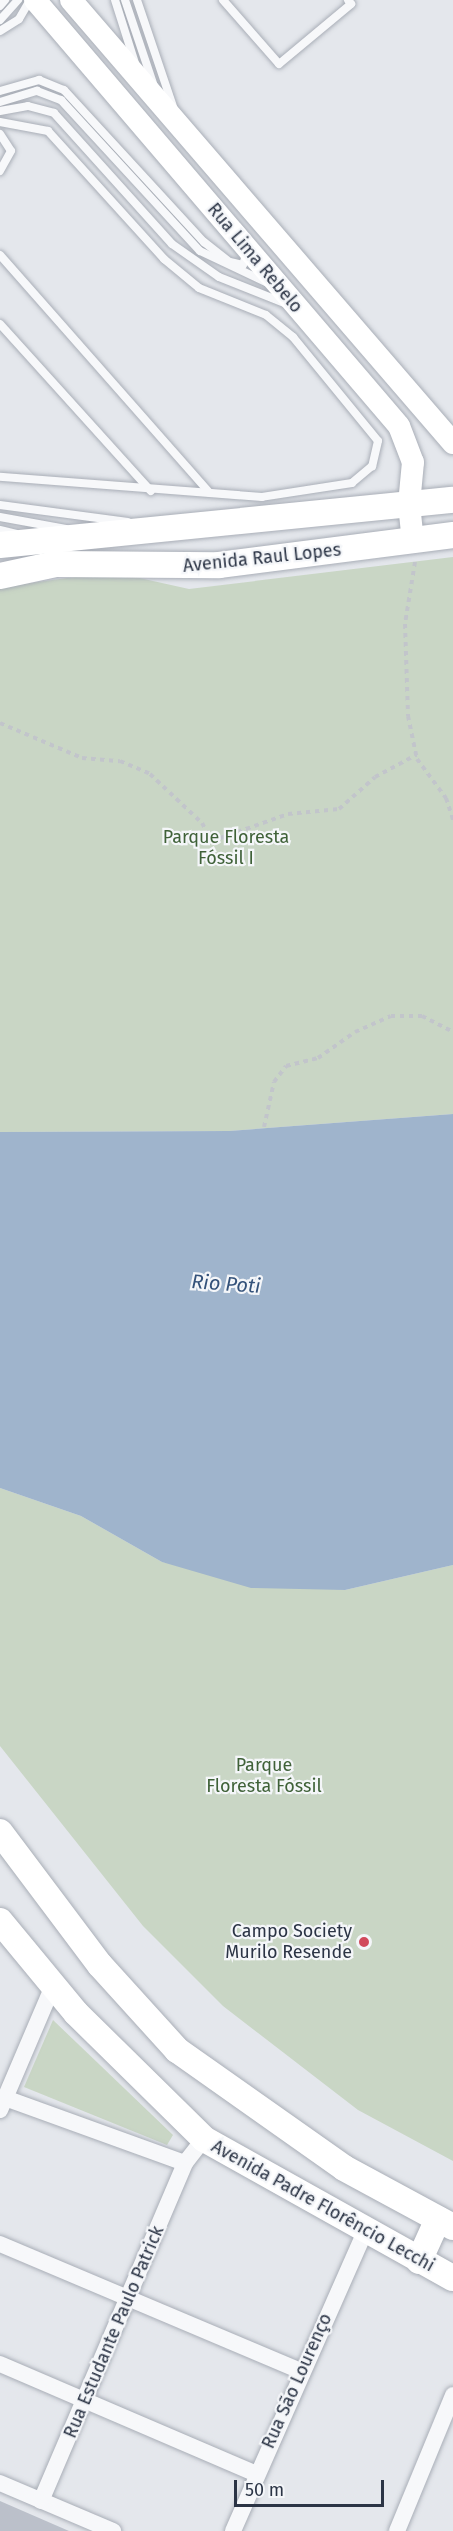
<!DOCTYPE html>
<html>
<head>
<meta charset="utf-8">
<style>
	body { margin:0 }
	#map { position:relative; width:453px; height:2531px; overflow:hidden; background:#e4e7ec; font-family:"Fira Sans",sans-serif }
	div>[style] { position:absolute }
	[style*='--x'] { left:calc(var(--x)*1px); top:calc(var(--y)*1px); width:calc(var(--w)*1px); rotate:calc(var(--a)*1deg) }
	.green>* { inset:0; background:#c9d6c5 }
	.water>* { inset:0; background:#9fb4cc }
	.building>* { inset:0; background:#bbc0ca }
	.path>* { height:4px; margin-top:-2px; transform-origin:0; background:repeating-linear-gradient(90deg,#c2c5cb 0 4.5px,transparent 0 9px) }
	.roads { filter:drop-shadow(0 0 2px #a9aeb7) drop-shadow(0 0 2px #a9aeb7) }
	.lane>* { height:8px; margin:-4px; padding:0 4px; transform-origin:4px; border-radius:4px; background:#f7f8fa }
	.street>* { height:16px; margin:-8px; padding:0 8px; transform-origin:8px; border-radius:8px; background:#f7f8fa }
	.secondary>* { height:22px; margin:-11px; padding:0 11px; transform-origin:11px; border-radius:11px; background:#fff }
	.primary>* { height:26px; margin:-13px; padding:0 13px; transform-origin:13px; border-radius:13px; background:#fff }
	.dots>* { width:16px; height:16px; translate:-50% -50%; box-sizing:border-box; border:3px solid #f4f6f9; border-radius:50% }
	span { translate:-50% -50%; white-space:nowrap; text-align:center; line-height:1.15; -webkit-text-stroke:4.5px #f4f6f9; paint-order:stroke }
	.street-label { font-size:18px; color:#2b3445 }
	.park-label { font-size:18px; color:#3f6138 }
	.poi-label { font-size:18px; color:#2b3445 }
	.right { translate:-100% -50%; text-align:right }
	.water-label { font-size:20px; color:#34527a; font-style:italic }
	.scale { position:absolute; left:234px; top:2480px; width:150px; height:27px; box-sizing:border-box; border:3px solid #2b3445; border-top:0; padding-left:8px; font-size:18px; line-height:21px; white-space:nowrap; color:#2b3445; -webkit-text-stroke:4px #f4f6f9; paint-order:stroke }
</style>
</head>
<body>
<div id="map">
	<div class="green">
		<i style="clip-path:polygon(453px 557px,453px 1114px,229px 1131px,0 1132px,0 587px,82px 576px,135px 577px,189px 589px)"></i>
		<i style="clip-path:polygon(0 1488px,81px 1516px,162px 1562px,345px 1590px,453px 1565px,453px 2161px,358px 2110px,223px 2006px,143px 1926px,0 1746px)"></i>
		<i style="clip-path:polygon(53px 2020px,173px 2135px,167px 2145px,24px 2087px)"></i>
	</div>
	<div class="water">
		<i style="clip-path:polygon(453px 1114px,453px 1565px,345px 1590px,251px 1588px,162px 1562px,81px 1516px,0 1488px,0 1132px,229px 1131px)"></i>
	</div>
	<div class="building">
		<i style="clip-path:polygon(0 2501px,69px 2531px,0 2531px)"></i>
	</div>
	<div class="path">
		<i style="--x:415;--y:562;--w:63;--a:99.2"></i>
		<i style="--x:405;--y:624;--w:92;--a:88.1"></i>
		<i style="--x:408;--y:716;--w:44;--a:78.2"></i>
		<i style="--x:417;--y:759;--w:49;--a:53.4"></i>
		<i style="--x:446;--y:798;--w:23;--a:72"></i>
		<i style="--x:0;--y:723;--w:89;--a:23.1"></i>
		<i style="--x:82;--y:758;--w:38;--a:5"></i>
		<i style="--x:120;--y:761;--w:33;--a:23"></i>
		<i style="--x:150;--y:774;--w:71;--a:43.3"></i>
		<i style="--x:202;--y:823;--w:21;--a:61"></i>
		<i style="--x:212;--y:841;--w:81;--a:-19.6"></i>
		<i style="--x:288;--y:814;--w:51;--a:-5.6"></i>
		<i style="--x:339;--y:809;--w:48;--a:-41.6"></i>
		<i style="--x:375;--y:777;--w:47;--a:-28.2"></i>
		<i style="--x:264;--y:1127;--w:46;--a:-77.5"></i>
		<i style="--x:274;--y:1082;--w:20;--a:-53"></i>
		<i style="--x:286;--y:1066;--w:33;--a:-14"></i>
		<i style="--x:318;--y:1058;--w:45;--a:-35.1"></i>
		<i style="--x:355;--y:1032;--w:39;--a:-24"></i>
		<i style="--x:391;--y:1016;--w:31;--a:0"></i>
		<i style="--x:422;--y:1016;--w:35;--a:27"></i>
	</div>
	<div class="roads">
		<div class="lane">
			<i style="--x:115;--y:0;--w:66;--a:72.4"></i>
			<i style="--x:125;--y:0;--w:91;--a:71.4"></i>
			<i style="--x:137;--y:0;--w:115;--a:71.3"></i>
			<i style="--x:223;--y:0;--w:85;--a:48.8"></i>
			<i style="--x:279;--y:64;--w:94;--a:-39.8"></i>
			<i style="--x:351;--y:4;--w:5;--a:-127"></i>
			<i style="--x:0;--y:6;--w:8;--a:-50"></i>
			<i style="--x:0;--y:20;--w:27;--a:-48"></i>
			<i style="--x:0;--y:31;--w:22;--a:-32"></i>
			<i style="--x:19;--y:19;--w:22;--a:-60"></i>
			<i style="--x:0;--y:91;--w:41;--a:-15.8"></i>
			<i style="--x:39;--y:80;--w:27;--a:22"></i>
			<i style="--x:64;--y:90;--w:207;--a:47.4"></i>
			<i style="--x:204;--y:242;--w:33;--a:38"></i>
			<i style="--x:230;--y:262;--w:13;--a:13"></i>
			<i style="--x:243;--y:265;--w:14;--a:-73"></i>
			<i style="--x:0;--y:102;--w:39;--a:-17"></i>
			<i style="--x:37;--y:91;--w:26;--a:21"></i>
			<i style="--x:61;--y:100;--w:205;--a:47.4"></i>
			<i style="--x:200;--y:251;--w:77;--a:25.2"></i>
			<i style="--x:0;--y:111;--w:28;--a:-10"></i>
			<i style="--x:28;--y:106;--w:27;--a:15"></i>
			<i style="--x:54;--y:113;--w:176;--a:48"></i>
			<i style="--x:172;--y:244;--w:57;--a:35.1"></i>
			<i style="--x:219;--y:277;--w:73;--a:21.7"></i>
			<i style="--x:0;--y:122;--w:49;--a:10.6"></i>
			<i style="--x:48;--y:131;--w:173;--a:47.8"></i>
			<i style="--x:164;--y:259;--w:45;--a:39.6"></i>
			<i style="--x:199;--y:288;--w:72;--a:21.9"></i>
			<i style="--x:266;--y:315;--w:35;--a:39"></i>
			<i style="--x:293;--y:337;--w:134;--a:50.7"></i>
			<i style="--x:378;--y:441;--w:26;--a:103"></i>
			<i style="--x:372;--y:466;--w:26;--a:140"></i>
			<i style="--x:352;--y:483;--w:91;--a:171.2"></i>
			<i style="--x:262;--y:497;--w:263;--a:-175.6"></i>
			<i style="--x:0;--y:134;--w:20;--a:57"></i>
			<i style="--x:11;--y:151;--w:23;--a:119"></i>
			<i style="--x:0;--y:255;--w:317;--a:48.6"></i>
			<i style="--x:0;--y:324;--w:225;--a:47.9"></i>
			<i style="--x:0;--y:505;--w:129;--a:7.6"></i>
			<i style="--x:0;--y:517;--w:67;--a:10.3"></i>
			<i style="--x:0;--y:530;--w:17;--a:13"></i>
		</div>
		<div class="street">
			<i style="--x:5;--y:2098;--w:191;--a:19.9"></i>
			<i style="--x:185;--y:2163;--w:31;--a:-52"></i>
			<i style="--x:0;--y:2110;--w:135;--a:-66.9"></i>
			<i style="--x:0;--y:2244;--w:326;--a:22.9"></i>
			<i style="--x:0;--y:2364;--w:280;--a:23.2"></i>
			<i style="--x:0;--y:2483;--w:123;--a:23"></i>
			<i style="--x:41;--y:2501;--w:367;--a:-66.9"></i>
			<i style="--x:233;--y:2531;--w:327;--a:-66.2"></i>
			<i style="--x:397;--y:2531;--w:147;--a:-67.6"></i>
		</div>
		<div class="secondary">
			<i style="--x:35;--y:0;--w:560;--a:49.49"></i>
			<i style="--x:399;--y:426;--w:39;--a:69"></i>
			<i style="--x:413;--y:462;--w:42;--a:95.4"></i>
			<i style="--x:409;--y:504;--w:37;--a:84"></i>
			<i style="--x:71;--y:0;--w:585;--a:49.23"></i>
		</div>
		<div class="primary">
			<i style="--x:0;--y:545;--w:455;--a:-5.7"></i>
			<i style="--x:0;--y:576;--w:57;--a:-12.1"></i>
			<i style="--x:56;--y:564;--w:163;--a:0.4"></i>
			<i style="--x:219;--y:565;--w:236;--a:-7.3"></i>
			<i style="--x:0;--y:1832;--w:166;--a:53.1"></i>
			<i style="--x:100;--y:1965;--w:115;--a:47.8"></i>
			<i style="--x:177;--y:2050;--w:204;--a:35.2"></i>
			<i style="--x:344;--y:2168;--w:124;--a:28.4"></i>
			<i style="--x:0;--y:1921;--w:119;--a:50.4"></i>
			<i style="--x:76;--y:2013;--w:180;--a:44.5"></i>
			<i style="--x:204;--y:2139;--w:285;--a:29.2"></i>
			<i style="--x:419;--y:2261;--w:46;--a:-65.7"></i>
		</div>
	</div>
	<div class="dots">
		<i style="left:364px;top:1942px;background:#d1495b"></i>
	</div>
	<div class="street-label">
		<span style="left:255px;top:258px;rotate:50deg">Rua Lima Rebelo</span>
		<span style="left:262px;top:558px;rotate:-6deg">Avenida Raul Lopes</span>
		<span style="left:323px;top:2206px;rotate:29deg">Avenida Padre Florêncio Lecchi</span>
		<span style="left:114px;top:2332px;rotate:-67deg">Rua Estudante Paulo Patrick</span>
		<span style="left:297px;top:2381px;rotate:-66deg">Rua São Lourenço</span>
	</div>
	<div class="park-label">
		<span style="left:226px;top:848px">Parque Floresta<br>Fóssil I</span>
		<span style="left:264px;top:1776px">Parque<br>Floresta Fóssil</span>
	</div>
	<div class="poi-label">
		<span class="right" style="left:352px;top:1942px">Campo Society<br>Murilo Resende</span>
	</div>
	<div class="water-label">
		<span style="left:226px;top:1284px;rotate:4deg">Rio Poti</span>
	</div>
	<div class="scale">50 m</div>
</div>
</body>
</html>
